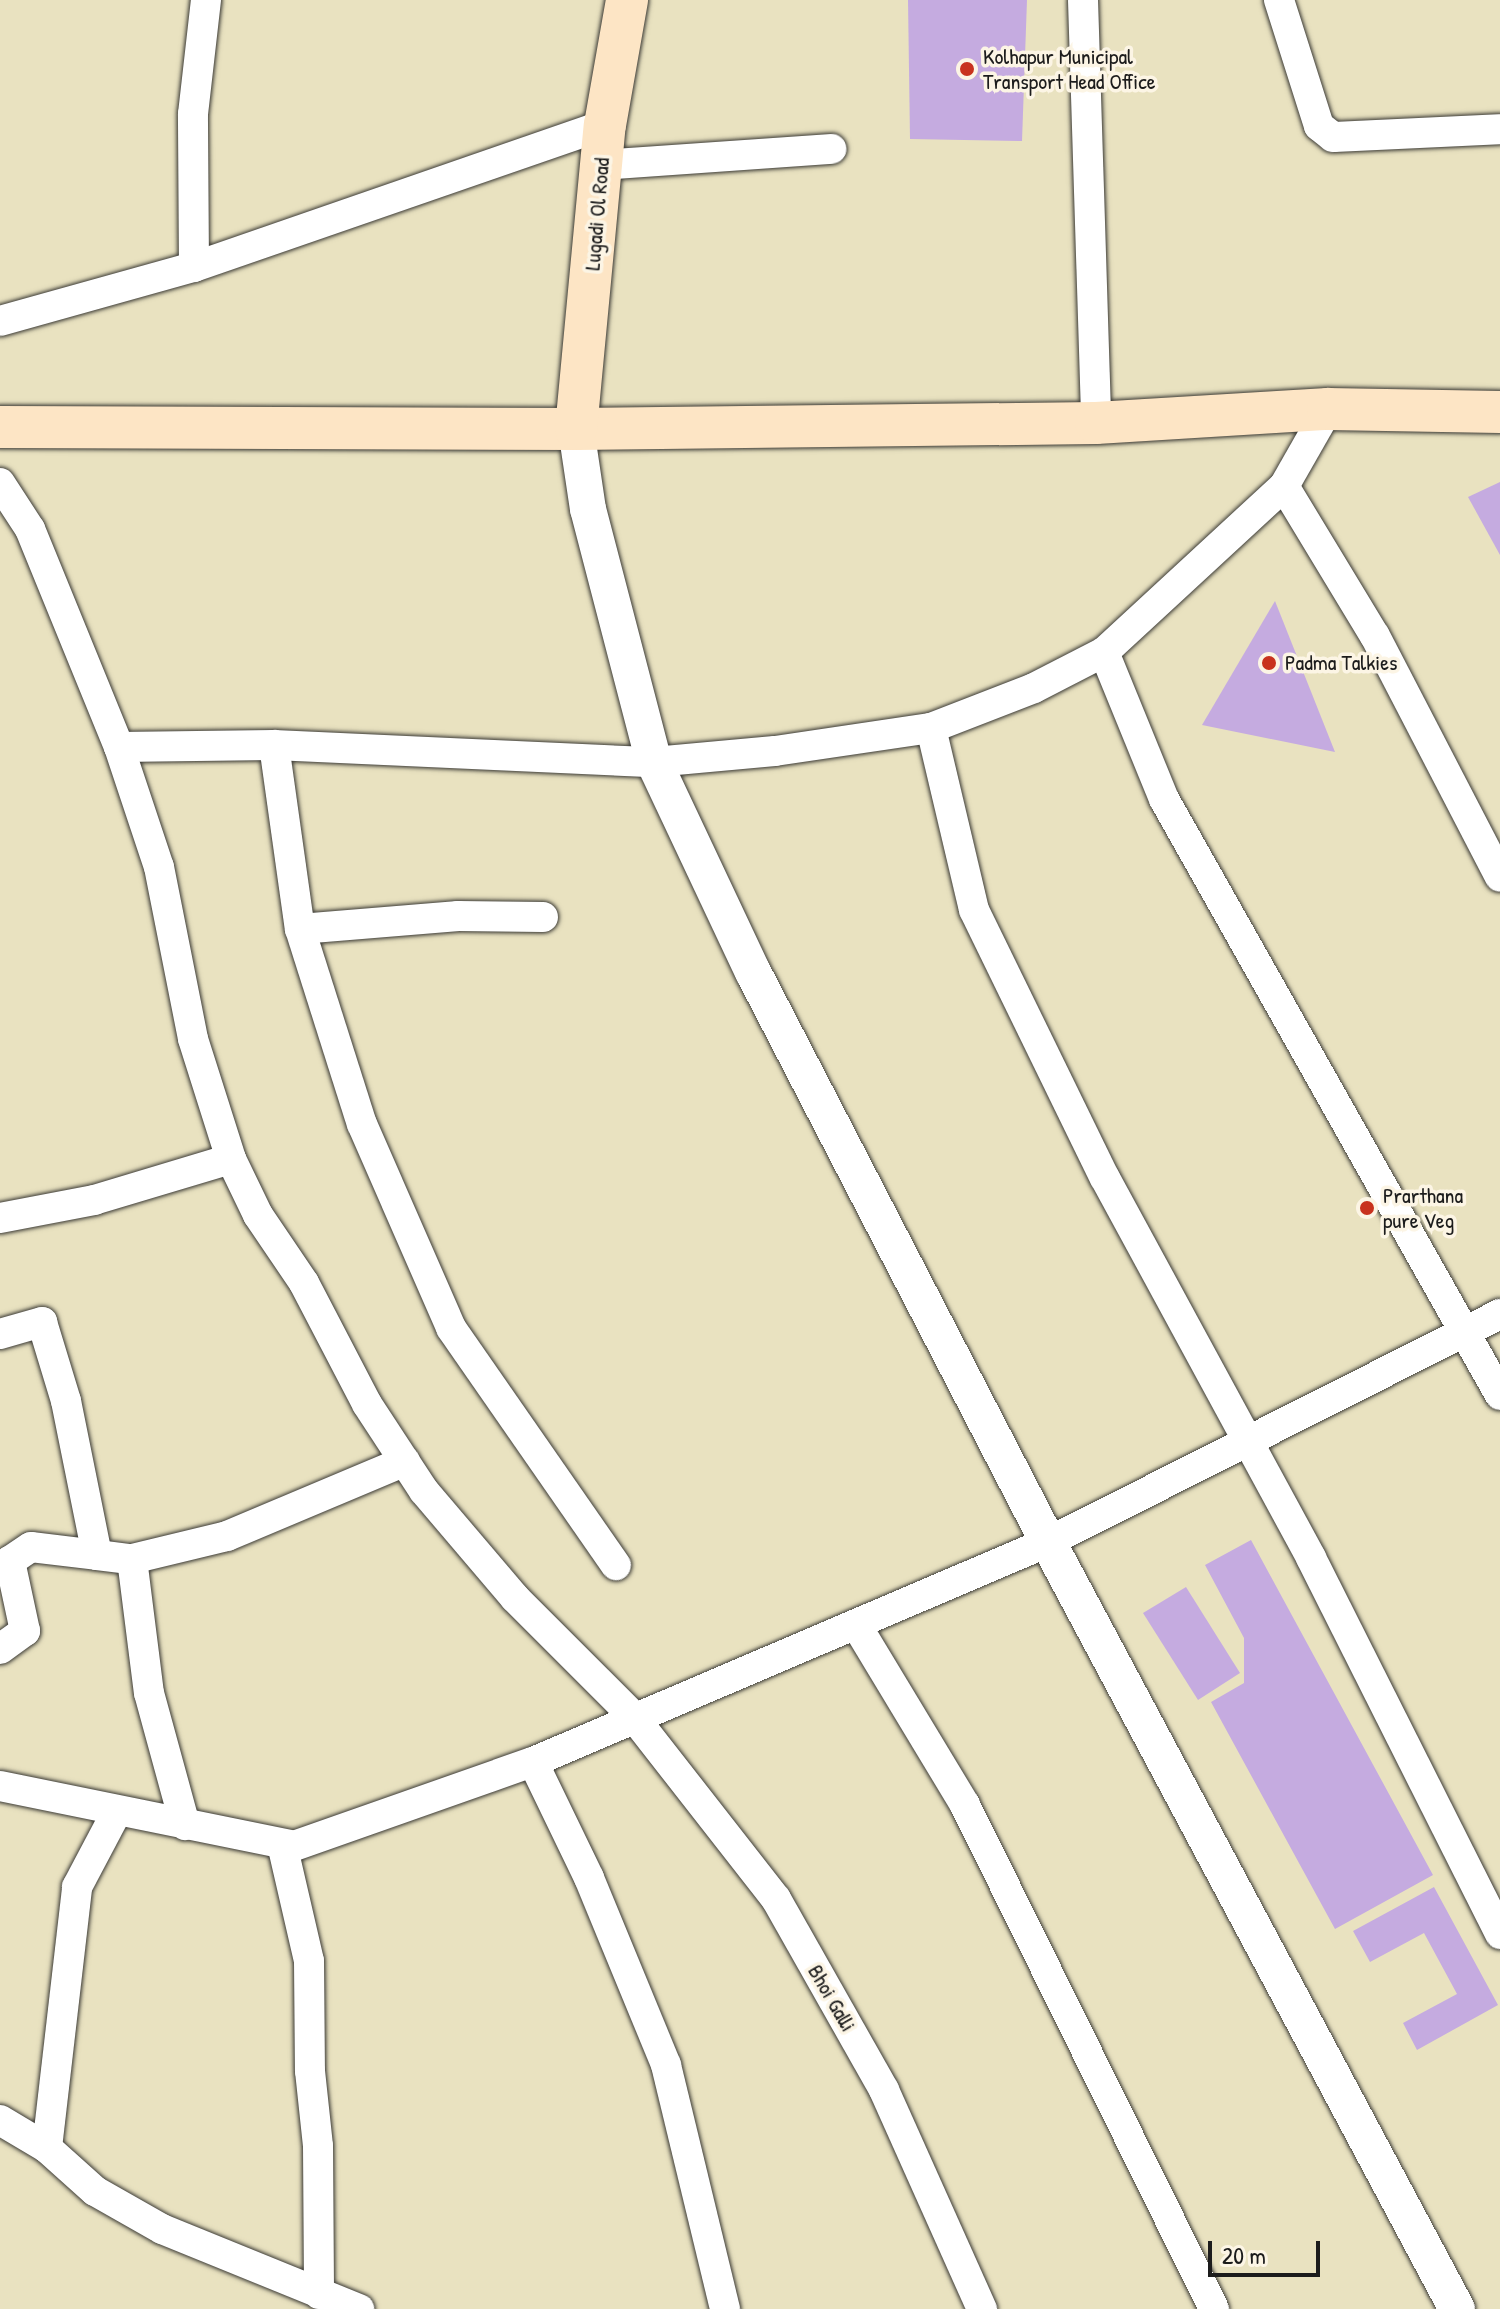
<!DOCTYPE html>
<html>
<head>
<meta charset="utf-8">
<style>
	body { margin:0 }
	#map { position:relative; width:1500px; height:2309px; overflow:hidden; background:#e9e2c0; font-family:"Patrick Hand",sans-serif }
	div>[style] { position:absolute }
	[style*='--x'] { left:calc(var(--x)*1px); top:calc(var(--y)*1px); width:calc(var(--w)*1px); rotate:calc(var(--a)*1deg) }
	.building>* { inset:0; background:#c5abe0 }
	.roads { filter:drop-shadow(0 0 2px #3b3a35) drop-shadow(0 0 2px #3b3a35) }
	.minor>* { height:30px; margin:-15px; padding:0 15px; transform-origin:15px; border-radius:15px; background:#fff }
	.tertiary>* { height:36px; margin:-18px; padding:0 18px; transform-origin:18px; border-radius:18px; background:#fff }
	.secondary>* { height:42px; margin:-21px; padding:0 21px; transform-origin:21px; border-radius:21px; background:#fde5c5 }
	.dots>* { width:22px; height:22px; translate:-50% -50%; box-sizing:border-box; border:4px solid #fcf5e5; border-radius:50% }
	span { translate:-50% -50%; white-space:nowrap; text-align:center; line-height:1.15; -webkit-text-stroke:7px #fcf5e5; paint-order:stroke }
	.poi-label { font-size:22px; color:#1c1c1c }
	.left { translate:0 -50%; text-align:left }
	.street-label { font-size:22px; color:#1c1c1c }
	.scale { position:absolute; left:1208px; top:2241px; width:112px; height:36px; box-sizing:border-box; border:4px solid #1c1c1c; border-top:0; padding-left:10px; font-size:24px; line-height:28px; white-space:nowrap; color:#1c1c1c; -webkit-text-stroke:6px #fcf5e5; paint-order:stroke }
</style>
</head>
<body>
<div id="map">
	<div class="building">
		<i style="clip-path:polygon(908px 0,1027px 0,1022px 141px,910px 139px)"></i>
		<i style="clip-path:polygon(1500px 482px,1500px 555px,1468px 497px)"></i>
		<i style="clip-path:polygon(1275px 601px,1335px 752px,1202px 725px)"></i>
		<i style="clip-path:polygon(1251px 1540px,1433px 1875px,1335px 1929px,1211px 1702px,1244px 1683px,1244px 1638px,1205px 1565px)"></i>
		<i style="clip-path:polygon(1186px 1587px,1240px 1673px,1198px 1700px,1143px 1613px)"></i>
		<i style="clip-path:polygon(1434px 1887px,1498px 2005px,1417px 2050px,1403px 2023px,1457px 1994px,1424px 1933px,1370px 1962px,1353px 1931px)"></i>
	</div>
	<div class="roads">
		<div class="minor">
			<i style="--x:1083;--y:0;--w:423;--a:88.2"></i>
			<i style="--x:1279;--y:0;--w:132;--a:72.4"></i>
			<i style="--x:1319;--y:126;--w:18;--a:38"></i>
			<i style="--x:1333;--y:137;--w:167;--a:-2.7"></i>
			<i style="--x:601;--y:165;--w:231;--a:-4"></i>
			<i style="--x:194;--y:267;--w:153;--a:-90.4"></i>
			<i style="--x:193;--y:114;--w:115;--a:-83.5"></i>
			<i style="--x:0;--y:321;--w:201;--a:-15.6"></i>
			<i style="--x:194;--y:267;--w:435;--a:-19.1"></i>
			<i style="--x:1328;--y:409;--w:89;--a:119.7"></i>
			<i style="--x:1284;--y:486;--w:245;--a:137.3"></i>
			<i style="--x:1104;--y:652;--w:159;--a:67.8"></i>
			<i style="--x:1164;--y:799;--w:684;--a:60.59"></i>
			<i style="--x:0;--y:483;--w:55;--a:56.9"></i>
			<i style="--x:30;--y:529;--w:235;--a:67.8"></i>
			<i style="--x:119;--y:747;--w:126;--a:71.6"></i>
			<i style="--x:159;--y:867;--w:175;--a:78.8"></i>
			<i style="--x:193;--y:1039;--w:126;--a:72.4"></i>
			<i style="--x:231;--y:1159;--w:62;--a:64.3"></i>
			<i style="--x:258;--y:1215;--w:82;--a:55.9"></i>
			<i style="--x:304;--y:1283;--w:136;--a:62.5"></i>
			<i style="--x:367;--y:1404;--w:104;--a:56.8"></i>
			<i style="--x:424;--y:1491;--w:140;--a:49.6"></i>
			<i style="--x:515;--y:1598;--w:167;--a:45"></i>
			<i style="--x:633;--y:1716;--w:232;--a:52"></i>
			<i style="--x:776;--y:1899;--w:219;--a:60.5"></i>
			<i style="--x:884;--y:2090;--w:240;--a:65.9"></i>
			<i style="--x:1284;--y:486;--w:175;--a:58.8"></i>
			<i style="--x:1375;--y:636;--w:271;--a:62.6"></i>
			<i style="--x:931;--y:728;--w:187;--a:76.7"></i>
			<i style="--x:974;--y:910;--w:298;--a:64"></i>
			<i style="--x:1105;--y:1178;--w:432;--a:61.5"></i>
			<i style="--x:1311;--y:1558;--w:421;--a:63.3"></i>
			<i style="--x:274;--y:745;--w:186;--a:82"></i>
			<i style="--x:300;--y:929;--w:205;--a:72.4"></i>
			<i style="--x:362;--y:1124;--w:223;--a:66.4"></i>
			<i style="--x:451;--y:1328;--w:289;--a:55.2"></i>
			<i style="--x:119;--y:747;--w:155;--a:-0.7"></i>
			<i style="--x:274;--y:745;--w:380;--a:2.6"></i>
			<i style="--x:654;--y:762;--w:121;--a:-5.2"></i>
			<i style="--x:775;--y:751;--w:158;--a:-8.4"></i>
			<i style="--x:931;--y:728;--w:110;--a:-21.2"></i>
			<i style="--x:1034;--y:688;--w:79;--a:-27.2"></i>
			<i style="--x:300;--y:929;--w:159;--a:-4.7"></i>
			<i style="--x:458;--y:916;--w:85;--a:0.7"></i>
			<i style="--x:0;--y:1218;--w:96;--a:-10.8"></i>
			<i style="--x:94;--y:1200;--w:143;--a:-16.7"></i>
			<i style="--x:0;--y:1334;--w:44;--a:-15.9"></i>
			<i style="--x:42;--y:1322;--w:83;--a:73.1"></i>
			<i style="--x:66;--y:1401;--w:157;--a:78.6"></i>
			<i style="--x:97;--y:1555;--w:35;--a:7"></i>
			<i style="--x:132;--y:1559;--w:135;--a:82.8"></i>
			<i style="--x:149;--y:1693;--w:137;--a:74.7"></i>
			<i style="--x:132;--y:1559;--w:98;--a:-13.6"></i>
			<i style="--x:227;--y:1536;--w:193;--a:-22.8"></i>
			<i style="--x:857;--y:1626;--w:209;--a:58.9"></i>
			<i style="--x:965;--y:1805;--w:562;--a:63.71"></i>
			<i style="--x:0;--y:1649;--w:31;--a:-36"></i>
			<i style="--x:25;--y:1631;--w:72;--a:-102.1"></i>
			<i style="--x:10;--y:1561;--w:25;--a:-34"></i>
			<i style="--x:31;--y:1547;--w:66;--a:6.9"></i>
			<i style="--x:533;--y:1762;--w:129;--a:64.2"></i>
			<i style="--x:589;--y:1878;--w:202;--a:67.6"></i>
			<i style="--x:666;--y:2065;--w:251;--a:76.4"></i>
			<i style="--x:0;--y:1786;--w:300;--a:11.5"></i>
			<i style="--x:294;--y:1846;--w:253;--a:-19.4"></i>
			<i style="--x:533;--y:1762;--w:560;--a:-23.13"></i>
			<i style="--x:1048;--y:1542;--w:506;--a:-26.77"></i>
			<i style="--x:282;--y:1844;--w:120;--a:77"></i>
			<i style="--x:309;--y:1961;--w:110;--a:89.5"></i>
			<i style="--x:310;--y:2071;--w:75;--a:83.9"></i>
			<i style="--x:318;--y:2146;--w:148;--a:89.6"></i>
			<i style="--x:0;--y:2120;--w:55;--a:30.8"></i>
			<i style="--x:47;--y:2148;--w:64;--a:41.9"></i>
			<i style="--x:95;--y:2191;--w:77;--a:29.6"></i>
			<i style="--x:162;--y:2229;--w:213;--a:22.1"></i>
			<i style="--x:47;--y:2148;--w:263;--a:-83.4"></i>
			<i style="--x:77;--y:1887;--w:86;--a:-62.2"></i>
		</div>
		<div class="tertiary">
			<i style="--x:576;--y:429;--w:81;--a:81.5"></i>
			<i style="--x:588;--y:509;--w:261;--a:75.4"></i>
			<i style="--x:654;--y:762;--w:232;--a:64.8"></i>
			<i style="--x:753;--y:972;--w:642;--a:62.64"></i>
			<i style="--x:1048;--y:1542;--w:869;--a:61.93"></i>
		</div>
		<div class="secondary">
			<i style="--x:0;--y:427;--w:576;--a:0.2"></i>
			<i style="--x:576;--y:429;--w:520;--a:-0.66"></i>
			<i style="--x:1096;--y:423;--w:232;--a:-3.5"></i>
			<i style="--x:1328;--y:409;--w:172;--a:1"></i>
			<i style="--x:576;--y:429;--w:305;--a:-84.6"></i>
			<i style="--x:605;--y:125;--w:127;--a:-80"></i>
		</div>
	</div>
	<div class="dots">
		<i style="left:967px;top:69px;background:#c8321e"></i>
		<i style="left:1269px;top:663px;background:#c8321e"></i>
		<i style="left:1367px;top:1208px;background:#c8321e"></i>
	</div>
	<div class="poi-label">
		<span class="left" style="left:983px;top:69px">Kolhapur Municipal<br>Transport Head Office</span>
		<span class="left" style="left:1285px;top:663px">Padma Talkies</span>
		<span class="left" style="left:1383px;top:1208px">Prarthana<br>pure Veg</span>
	</div>
	<div class="street-label">
		<span style="left:597px;top:214px;rotate:-85deg">Lugadi Ol Road</span>
		<span style="left:832px;top:1998px;rotate:60deg">Bhoi Galli</span>
	</div>
	<div class="scale">20 m</div>
</div>
</body>
</html>
